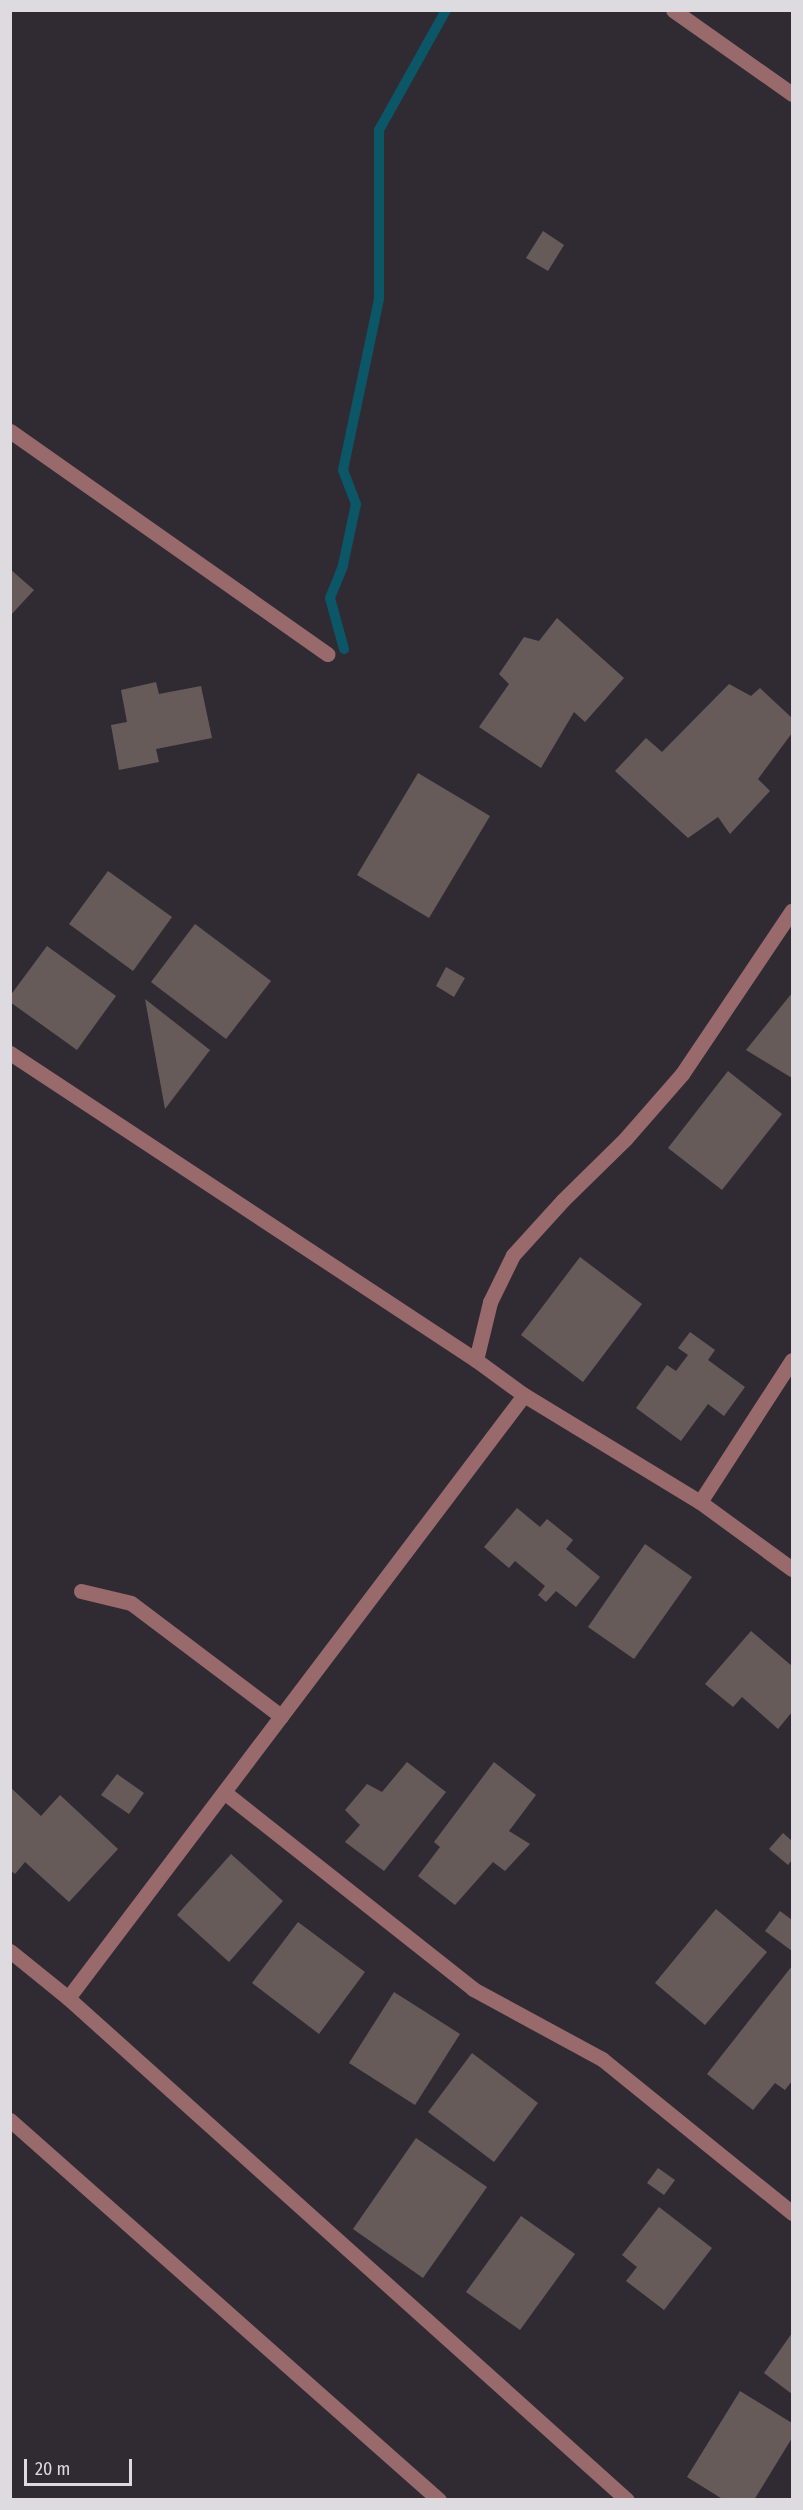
<!DOCTYPE html>
<html>
<head>
<meta charset="utf-8">
<style>
	body { margin:0 }
	#map { position:relative; width:803px; height:2510px; overflow:hidden; background:#302b33; font-family:"Fira Sans Condensed",sans-serif }
	div>[style] { position:absolute }
	[style*='--x'] { left:calc(var(--x)*1px); top:calc(var(--y)*1px); width:calc(var(--w)*1px); rotate:calc(var(--a)*1deg) }
	.stream>* { height:10px; margin:-5px; padding:0 5px; transform-origin:5px; border-radius:5px; background:#0b5667 }
	.building>* { inset:0; background:#675b5a }
	.minor>* { height:15px; margin:-7.5px; padding:0 7.5px; transform-origin:7.5px; border-radius:7.5px; background:#986a6b }
	span { translate:-50% -50%; white-space:nowrap; text-align:center; line-height:1.15; -webkit-text-stroke:4.5px #302b33; paint-order:stroke }
	.frame { position:absolute; inset:0; border:12px solid #dddae0; pointer-events:none }
	.scale { position:absolute; left:24px; top:2459px; width:108px; height:27px; box-sizing:border-box; border:3px solid #dddae0; border-top:0; padding-left:8px; font-size:18px; line-height:21px; white-space:nowrap; color:#dddae0; -webkit-text-stroke:4px #302b33; paint-order:stroke }
</style>
</head>
<body>
<div id="map">
	<div class="stream">
		<i style="--x:344;--y:649;--w:53;--a:-105.4"></i>
		<i style="--x:330;--y:598;--w:35;--a:-68"></i>
		<i style="--x:343;--y:565;--w:62;--a:-78"></i>
		<i style="--x:356;--y:504;--w:36;--a:-111"></i>
		<i style="--x:343;--y:470;--w:175;--a:-78.1"></i>
		<i style="--x:379;--y:299;--w:169;--a:-90"></i>
		<i style="--x:379;--y:130;--w:137;--a:-60.8"></i>
	</div>
	<div class="building">
		<i style="clip-path:polygon(543px 231px,564px 245px,548px 271px,526px 258px)"></i>
		<i style="clip-path:polygon(10px 569px,34px 590px,10px 616px)"></i>
		<i style="clip-path:polygon(557px 618px,624px 678px,585px 722px,574px 712px,541px 768px,479px 727px,509px 684px,499px 674px,524px 637px,539px 641px)"></i>
		<i style="clip-path:polygon(156px 682px,159px 694px,201px 686px,212px 738px,156px 749px,159px 762px,119px 770px,111px 725px,127px 722px,121px 690px)"></i>
		<i style="clip-path:polygon(729px 684px,751px 696px,760px 688px,792px 718px,792px 733px,758px 779px,770px 791px,730px 834px,718px 817px,688px 838px,615px 771px,646px 738px,662px 752px)"></i>
		<i style="clip-path:polygon(418px 773px,490px 816px,429px 918px,357px 875px)"></i>
		<i style="clip-path:polygon(108px 871px,172px 917px,133px 971px,69px 924px)"></i>
		<i style="clip-path:polygon(195px 924px,271px 981px,226px 1039px,151px 982px)"></i>
		<i style="clip-path:polygon(47px 946px,116px 996px,77px 1050px,10px 1002px,10px 996px)"></i>
		<i style="clip-path:polygon(446px 967px,465px 978px,454px 997px,436px 986px)"></i>
		<i style="clip-path:polygon(792px 993px,792px 1078px,746px 1050px)"></i>
		<i style="clip-path:polygon(145px 999px,210px 1050px,165px 1109px)"></i>
		<i style="clip-path:polygon(728px 1071px,782px 1114px,722px 1190px,668px 1148px)"></i>
		<i style="clip-path:polygon(580px 1257px,642px 1304px,583px 1382px,521px 1335px)"></i>
		<i style="clip-path:polygon(690px 1332px,715px 1350px,708px 1360px,745px 1387px,724px 1416px,708px 1404px,681px 1441px,636px 1408px,667px 1365px,676px 1371px,688px 1355px,678px 1348px)"></i>
		<i style="clip-path:polygon(517px 1508px,540px 1527px,547px 1519px,573px 1540px,566px 1549px,600px 1577px,576px 1607px,556px 1591px,546px 1602px,538px 1595px,545px 1586px,515px 1561px,509px 1568px,484px 1547px)"></i>
		<i style="clip-path:polygon(645px 1544px,692px 1577px,634px 1659px,588px 1627px)"></i>
		<i style="clip-path:polygon(751px 1631px,792px 1666px,792px 1712px,778px 1729px,742px 1697px,733px 1707px,705px 1684px)"></i>
		<i style="clip-path:polygon(407px 1762px,446px 1792px,384px 1871px,345px 1842px,360px 1825px,345px 1810px,367px 1784px,382px 1792px)"></i>
		<i style="clip-path:polygon(494px 1762px,536px 1795px,509px 1831px,530px 1844px,505px 1871px,493px 1862px,455px 1905px,418px 1876px,440px 1847px,434px 1842px)"></i>
		<i style="clip-path:polygon(117px 1774px,144px 1793px,129px 1814px,101px 1795px)"></i>
		<i style="clip-path:polygon(10px 1787px,41px 1816px,60px 1795px,118px 1849px,69px 1902px,25px 1862px,15px 1874px,10px 1870px)"></i>
		<i style="clip-path:polygon(783px 1833px,792px 1841px,792px 1860px,788px 1865px,769px 1849px)"></i>
		<i style="clip-path:polygon(231px 1854px,283px 1901px,229px 1962px,177px 1915px)"></i>
		<i style="clip-path:polygon(716px 1909px,767px 1952px,705px 2025px,655px 1983px)"></i>
		<i style="clip-path:polygon(780px 1911px,792px 1920px,792px 1951px,765px 1931px)"></i>
		<i style="clip-path:polygon(298px 1922px,365px 1972px,319px 2034px,252px 1983px)"></i>
		<i style="clip-path:polygon(792px 1966px,792px 2081px,785px 2090px,775px 2083px,753px 2110px,707px 2074px)"></i>
		<i style="clip-path:polygon(394px 1992px,460px 2034px,415px 2105px,349px 2063px)"></i>
		<i style="clip-path:polygon(472px 2053px,538px 2103px,494px 2162px,428px 2112px)"></i>
		<i style="clip-path:polygon(416px 2138px,487px 2187px,423px 2278px,353px 2229px)"></i>
		<i style="clip-path:polygon(658px 2168px,675px 2180px,664px 2195px,647px 2183px)"></i>
		<i style="clip-path:polygon(659px 2207px,712px 2248px,664px 2310px,626px 2281px,637px 2267px,622px 2255px)"></i>
		<i style="clip-path:polygon(521px 2216px,575px 2254px,520px 2330px,466px 2292px)"></i>
		<i style="clip-path:polygon(792px 2333px,792px 2394px,764px 2373px)"></i>
		<i style="clip-path:polygon(740px 2391px,792px 2423px,792px 2438px,754px 2500px,724px 2500px,687px 2477px)"></i>
	</div>
	<div class="minor">
		<i style="--x:673;--y:10;--w:146;--a:35.2"></i>
		<i style="--x:10;--y:431;--w:388;--a:35.1"></i>
		<i style="--x:10;--y:1053;--w:558;--a:33.38"></i>
		<i style="--x:476;--y:1360;--w:59;--a:36.1"></i>
		<i style="--x:524;--y:1395;--w:206;--a:31.3"></i>
		<i style="--x:700;--y:1502;--w:114;--a:36.1"></i>
		<i style="--x:476;--y:1360;--w:60;--a:-76.4"></i>
		<i style="--x:490;--y:1302;--w:52;--a:-63.9"></i>
		<i style="--x:513;--y:1255;--w:74;--a:-47.7"></i>
		<i style="--x:563;--y:1200;--w:88;--a:-44.5"></i>
		<i style="--x:626;--y:1138;--w:85;--a:-48.8"></i>
		<i style="--x:682;--y:1074;--w:197;--a:-56.1"></i>
		<i style="--x:524;--y:1395;--w:756;--a:127.1"></i>
		<i style="--x:68;--y:1998;--w:751;--a:41.92"></i>
		<i style="--x:700;--y:1502;--w:169;--a:-57.1"></i>
		<i style="--x:81;--y:1591;--w:51;--a:13.5"></i>
		<i style="--x:131;--y:1603;--w:188;--a:37"></i>
		<i style="--x:224;--y:1792;--w:318;--a:38.3"></i>
		<i style="--x:473;--y:1989;--w:147;--a:28.5"></i>
		<i style="--x:602;--y:2059;--w:245;--a:39"></i>
		<i style="--x:10;--y:1951;--w:75;--a:39"></i>
		<i style="--x:10;--y:2120;--w:573;--a:41.53"></i>
	</div>
	<div class="frame"></div>
	<div class="scale">20 m</div>
</div>
</body>
</html>
